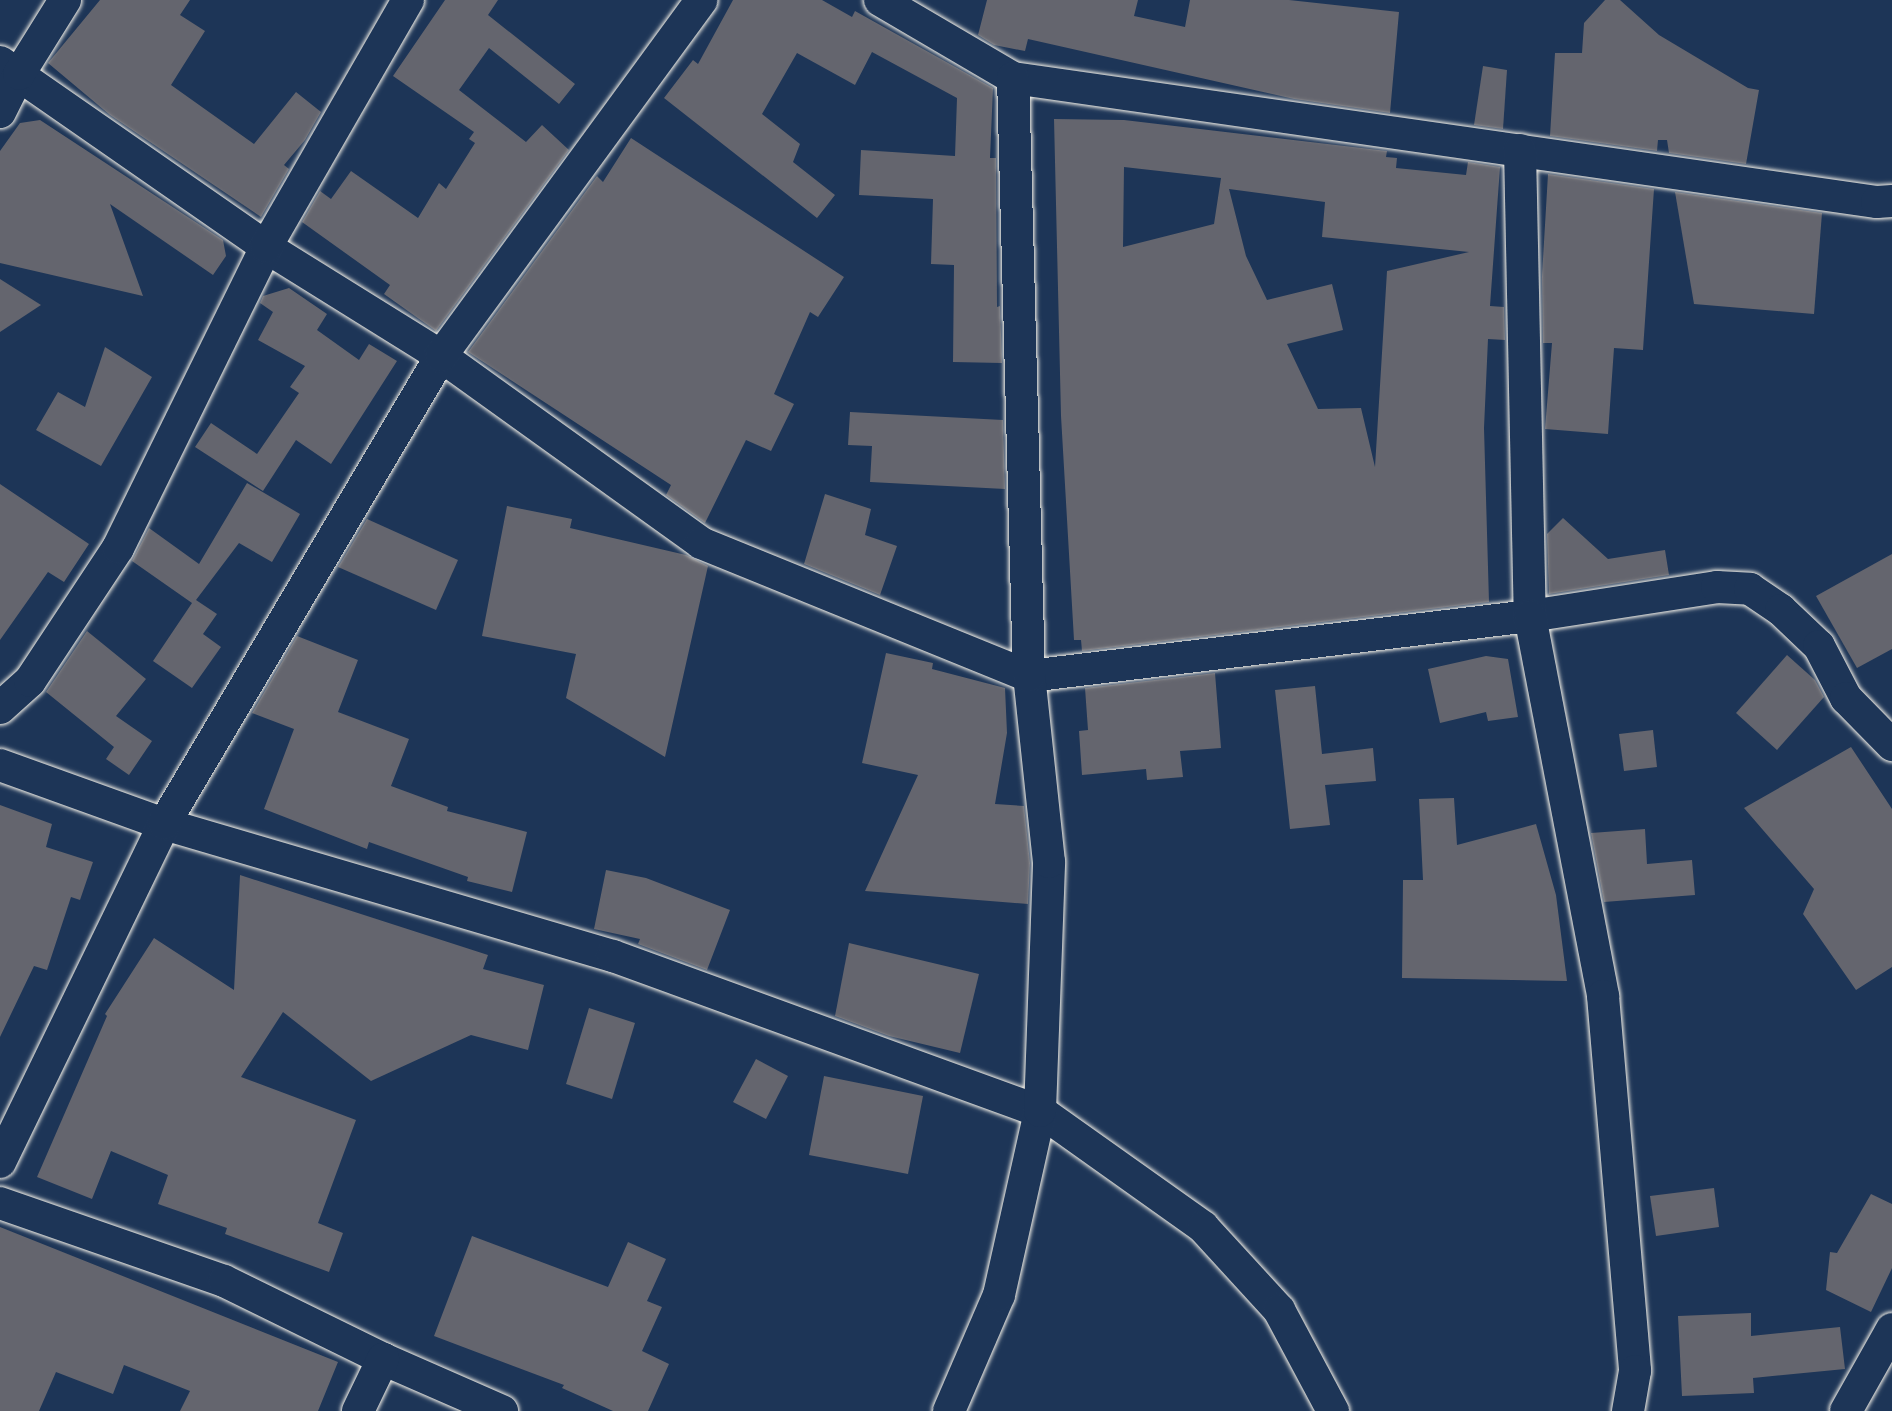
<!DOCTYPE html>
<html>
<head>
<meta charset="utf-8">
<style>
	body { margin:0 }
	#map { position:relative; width:1892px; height:1411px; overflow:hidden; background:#1d3557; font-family:"Shantell Sans",sans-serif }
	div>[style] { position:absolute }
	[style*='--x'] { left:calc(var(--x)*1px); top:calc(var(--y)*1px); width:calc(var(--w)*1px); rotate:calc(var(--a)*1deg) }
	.building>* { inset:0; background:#64656e }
	.roads { filter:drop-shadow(0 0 2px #f4f1e8) drop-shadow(0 0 2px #f4f1e8) }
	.minor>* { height:32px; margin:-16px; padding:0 16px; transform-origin:16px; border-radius:16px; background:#1d3557 }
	span { translate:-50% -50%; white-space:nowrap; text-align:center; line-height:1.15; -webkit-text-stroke:6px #1d3557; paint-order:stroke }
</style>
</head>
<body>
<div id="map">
	<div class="building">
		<i style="clip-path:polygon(100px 0,190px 0,180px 15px,205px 31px,171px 85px,254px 144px,296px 92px,321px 112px,305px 140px,284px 165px,289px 169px,261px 217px,110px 115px,48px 63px)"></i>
		<i style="clip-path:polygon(445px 0,498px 0,488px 15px,575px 84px,559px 104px,489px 48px,459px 90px,526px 142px,542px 125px,569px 150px,436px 331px,384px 294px,390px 285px,302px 222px,320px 191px,331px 199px,351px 171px,418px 218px,439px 183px,446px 189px,475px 143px,469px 139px,474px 132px,393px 76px)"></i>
		<i style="clip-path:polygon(733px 0,822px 0,852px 17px,855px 11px,993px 88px,990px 158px,996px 158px,997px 307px,1000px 306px,1002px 363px,953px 362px,954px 265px,931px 264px,933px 199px,859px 195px,861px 150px,955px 156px,957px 98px,872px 52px,855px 85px,797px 53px,762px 114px,800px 144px,793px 162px,835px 195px,817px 218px,664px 98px,693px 60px,698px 64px)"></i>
		<i style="clip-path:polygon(987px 0,1138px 0,1134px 16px,1185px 27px,1190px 0,1289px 0,1399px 12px,1390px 113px,1294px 99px,1028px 39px,1025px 51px,994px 45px,978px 35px)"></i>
		<i style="clip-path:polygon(1605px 0,1620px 0,1659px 35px,1748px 88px,1759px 90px,1746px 164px,1669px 153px,1667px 140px,1658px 140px,1657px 151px,1550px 136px,1555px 53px,1582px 53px,1584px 23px)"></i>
		<i style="clip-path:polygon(1483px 66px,1507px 70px,1503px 129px,1474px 125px)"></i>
		<i style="clip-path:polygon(evenodd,1054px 119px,1124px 120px,1387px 151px,1386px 157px,1397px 158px,1396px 168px,1466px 175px,1468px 162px,1500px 167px,1490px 306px,1504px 307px,1505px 340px,1488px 339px,1484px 428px,1489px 602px,1082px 651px,1081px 640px,1074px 640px,1061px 416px,1054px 119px,1124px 167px,1221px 178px,1214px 224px,1123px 247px,1124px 167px,1054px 119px,1229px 189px,1325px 202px,1322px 237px,1469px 252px,1387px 271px,1375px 467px,1361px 408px,1318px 409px,1287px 344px,1343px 330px,1332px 284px,1267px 300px,1246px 256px,1229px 189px)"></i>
		<i style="clip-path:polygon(40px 120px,223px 240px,226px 256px,213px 275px,110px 204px,143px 296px,0 263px,0 151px,20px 123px)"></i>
		<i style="clip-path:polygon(631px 138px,844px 277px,818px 317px,810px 312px,774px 394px,794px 404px,771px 451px,746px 440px,705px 523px,666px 495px,671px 485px,468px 352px,597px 176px,603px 182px)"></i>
		<i style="clip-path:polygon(1548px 174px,1654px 189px,1643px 350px,1614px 348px,1608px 434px,1545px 429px,1552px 343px,1543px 343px,1542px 276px)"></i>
		<i style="clip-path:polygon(1675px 192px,1822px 213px,1814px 314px,1694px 304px)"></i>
		<i style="clip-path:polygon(0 279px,41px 305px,0 332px)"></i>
		<i style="clip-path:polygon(289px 288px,327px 314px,317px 330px,359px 360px,369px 344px,397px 361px,331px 464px,296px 440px,263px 491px,195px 447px,211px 423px,257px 454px,299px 393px,290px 387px,305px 366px,258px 340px,273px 312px,260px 303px,263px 296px)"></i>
		<i style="clip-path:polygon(105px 347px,152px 377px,101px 466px,36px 430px,58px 392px,85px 407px)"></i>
		<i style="clip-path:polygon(850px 412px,1003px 420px,1005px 489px,870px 482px,872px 446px,848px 445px)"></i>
		<i style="clip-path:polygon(247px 483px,300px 514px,272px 562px,239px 543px,196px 600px,217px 614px,203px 634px,221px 647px,192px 688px,153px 661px,192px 603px,132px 561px,149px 528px,199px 564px)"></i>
		<i style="clip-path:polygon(0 484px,89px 544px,64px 582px,48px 572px,0 640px)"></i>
		<i style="clip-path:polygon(825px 494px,871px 509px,865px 535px,897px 546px,880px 595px,804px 564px)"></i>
		<i style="clip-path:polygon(507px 506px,572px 519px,570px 528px,686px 555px,708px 566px,665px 757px,566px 698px,576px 654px,482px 636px)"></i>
		<i style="clip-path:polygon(1563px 518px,1608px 559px,1665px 550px,1669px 575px,1549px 594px,1547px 534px)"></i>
		<i style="clip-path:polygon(367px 519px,458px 560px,436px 610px,338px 567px)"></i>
		<i style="clip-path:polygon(1892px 554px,1892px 649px,1857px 668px,1816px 596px)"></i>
		<i style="clip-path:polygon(87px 631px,146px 679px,116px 716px,152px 741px,129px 775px,106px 759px,114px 747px,46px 692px)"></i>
		<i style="clip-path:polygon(297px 636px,358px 660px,338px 712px,409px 739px,391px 786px,448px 807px,447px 811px,527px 832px,512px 892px,467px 881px,468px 877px,369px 842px,367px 849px,264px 809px,294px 729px,252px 713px)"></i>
		<i style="clip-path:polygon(886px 653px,933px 663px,932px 669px,1005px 688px,1007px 733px,995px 804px,1024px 806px,1030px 863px,1028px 904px,865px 891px,918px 775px,862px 763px)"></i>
		<i style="clip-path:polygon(1787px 655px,1815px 680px,1824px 697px,1777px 750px,1736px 713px)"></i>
		<i style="clip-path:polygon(1486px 656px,1508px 659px,1518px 717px,1488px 721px,1486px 712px,1440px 723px,1428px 669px)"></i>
		<i style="clip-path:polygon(1215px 673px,1221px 748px,1180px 751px,1183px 777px,1147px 780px,1146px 769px,1082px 775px,1079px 731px,1088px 730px,1085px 688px)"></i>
		<i style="clip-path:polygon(1315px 686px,1322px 754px,1373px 748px,1376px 781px,1325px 785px,1330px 825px,1290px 829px,1275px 690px)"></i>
		<i style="clip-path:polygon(1653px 730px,1657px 767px,1624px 771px,1619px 734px)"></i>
		<i style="clip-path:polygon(1851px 747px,1892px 809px,1892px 967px,1856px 990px,1803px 914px,1814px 889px,1744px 808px)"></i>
		<i style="clip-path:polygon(1454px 798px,1457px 845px,1536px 824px,1556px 895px,1567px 981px,1402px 978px,1403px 880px,1423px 880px,1419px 799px)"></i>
		<i style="clip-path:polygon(0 805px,52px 824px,46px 847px,93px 862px,80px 900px,71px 897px,47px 970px,34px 966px,0 1037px)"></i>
		<i style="clip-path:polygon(1645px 829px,1647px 864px,1692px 860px,1695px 895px,1604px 902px,1591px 833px)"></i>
		<i style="clip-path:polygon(606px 870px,646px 878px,730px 910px,707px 970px,638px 944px,640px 939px,594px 929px)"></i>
		<i style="clip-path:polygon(240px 875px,488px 955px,483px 969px,544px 985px,528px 1050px,471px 1035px,371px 1081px,283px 1012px,241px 1077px,356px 1120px,318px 1223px,343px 1233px,329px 1272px,225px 1234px,227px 1228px,158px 1204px,168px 1175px,111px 1151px,92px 1199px,37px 1177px,107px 1016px,105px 1014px,154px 938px,234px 990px)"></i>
		<i style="clip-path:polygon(849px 943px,979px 974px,960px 1053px,889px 1036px,835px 1016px)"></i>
		<i style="clip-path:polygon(589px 1008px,635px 1023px,612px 1099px,566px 1084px)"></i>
		<i style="clip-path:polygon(756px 1059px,788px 1076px,766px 1119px,733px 1102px)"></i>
		<i style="clip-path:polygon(824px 1076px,923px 1096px,908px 1174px,809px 1155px)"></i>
		<i style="clip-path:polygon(1714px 1188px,1719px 1227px,1656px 1236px,1650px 1196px)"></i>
		<i style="clip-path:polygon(1871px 1194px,1892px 1204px,1892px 1268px,1871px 1312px,1826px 1290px,1830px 1252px,1837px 1253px)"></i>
		<i style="clip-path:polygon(0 1227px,338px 1362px,318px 1411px,180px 1411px,190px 1391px,124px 1365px,113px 1394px,56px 1372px,39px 1411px,0 1411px)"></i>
		<i style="clip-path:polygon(472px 1236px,608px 1287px,628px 1242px,666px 1259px,647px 1301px,662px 1307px,642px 1351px,669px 1364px,648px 1411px,613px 1411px,562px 1388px,564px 1385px,434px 1336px)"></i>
		<i style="clip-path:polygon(1751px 1313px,1751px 1336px,1840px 1327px,1845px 1369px,1753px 1378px,1754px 1393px,1682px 1396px,1678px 1316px)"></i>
	</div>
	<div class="roads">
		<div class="minor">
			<i style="--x:880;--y:0;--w:154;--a:30.4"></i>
			<i style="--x:1013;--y:78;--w:873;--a:8.17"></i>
			<i style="--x:1877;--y:202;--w:15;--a:-4"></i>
			<i style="--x:0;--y:62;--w:324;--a:34.8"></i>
			<i style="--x:266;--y:247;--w:206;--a:31.9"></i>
			<i style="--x:441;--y:356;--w:320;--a:35.7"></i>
			<i style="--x:701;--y:543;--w:354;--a:22.1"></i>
			<i style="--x:1029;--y:676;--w:505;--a:-6.83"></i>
			<i style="--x:1530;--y:616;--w:189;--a:-8.8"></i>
			<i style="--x:1717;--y:587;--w:33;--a:3"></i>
			<i style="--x:1750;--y:589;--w:37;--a:34"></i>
			<i style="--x:1781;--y:610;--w:52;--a:43.5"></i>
			<i style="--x:1819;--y:646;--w:59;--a:62.6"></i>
			<i style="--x:1846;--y:698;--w:66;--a:45.6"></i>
			<i style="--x:0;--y:112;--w:42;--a:-63.4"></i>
			<i style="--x:19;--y:74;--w:87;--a:-58.1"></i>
			<i style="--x:1520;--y:150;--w:466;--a:88.8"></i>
			<i style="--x:1530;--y:616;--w:387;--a:79.1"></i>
			<i style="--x:1603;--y:996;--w:376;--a:85.1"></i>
			<i style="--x:1635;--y:1371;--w:41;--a:99.9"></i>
			<i style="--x:0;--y:708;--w:40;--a:-42"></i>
			<i style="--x:30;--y:681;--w:159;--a:-56.5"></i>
			<i style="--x:118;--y:548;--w:335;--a:-63.8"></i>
			<i style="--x:266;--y:247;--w:285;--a:-60.1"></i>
			<i style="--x:0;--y:765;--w:174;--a:19.8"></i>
			<i style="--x:164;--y:824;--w:468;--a:16.4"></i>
			<i style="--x:613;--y:956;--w:454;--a:20"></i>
			<i style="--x:1040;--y:1111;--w:200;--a:35.4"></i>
			<i style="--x:1203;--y:1227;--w:113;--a:47.5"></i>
			<i style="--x:1279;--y:1310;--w:115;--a:61.9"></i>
			<i style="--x:0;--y:1162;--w:376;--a:-64.1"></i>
			<i style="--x:164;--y:824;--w:544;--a:-59.38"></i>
			<i style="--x:441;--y:356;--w:441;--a:-53.8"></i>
			<i style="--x:0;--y:1203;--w:237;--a:19.2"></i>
			<i style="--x:224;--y:1281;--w:177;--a:26.1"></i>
			<i style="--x:383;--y:1359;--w:130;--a:23.6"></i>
			<i style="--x:358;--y:1411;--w:58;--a:-64.3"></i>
			<i style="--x:949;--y:1411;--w:126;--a:-66.7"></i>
			<i style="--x:999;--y:1295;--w:189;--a:-77.4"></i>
			<i style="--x:1040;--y:1111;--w:249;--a:-87.9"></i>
			<i style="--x:1049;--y:862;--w:187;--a:-96.1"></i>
			<i style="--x:1029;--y:676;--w:598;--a:-91.53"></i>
			<i style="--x:1846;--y:1411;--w:94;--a:-60.7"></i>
		</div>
	</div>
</div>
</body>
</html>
